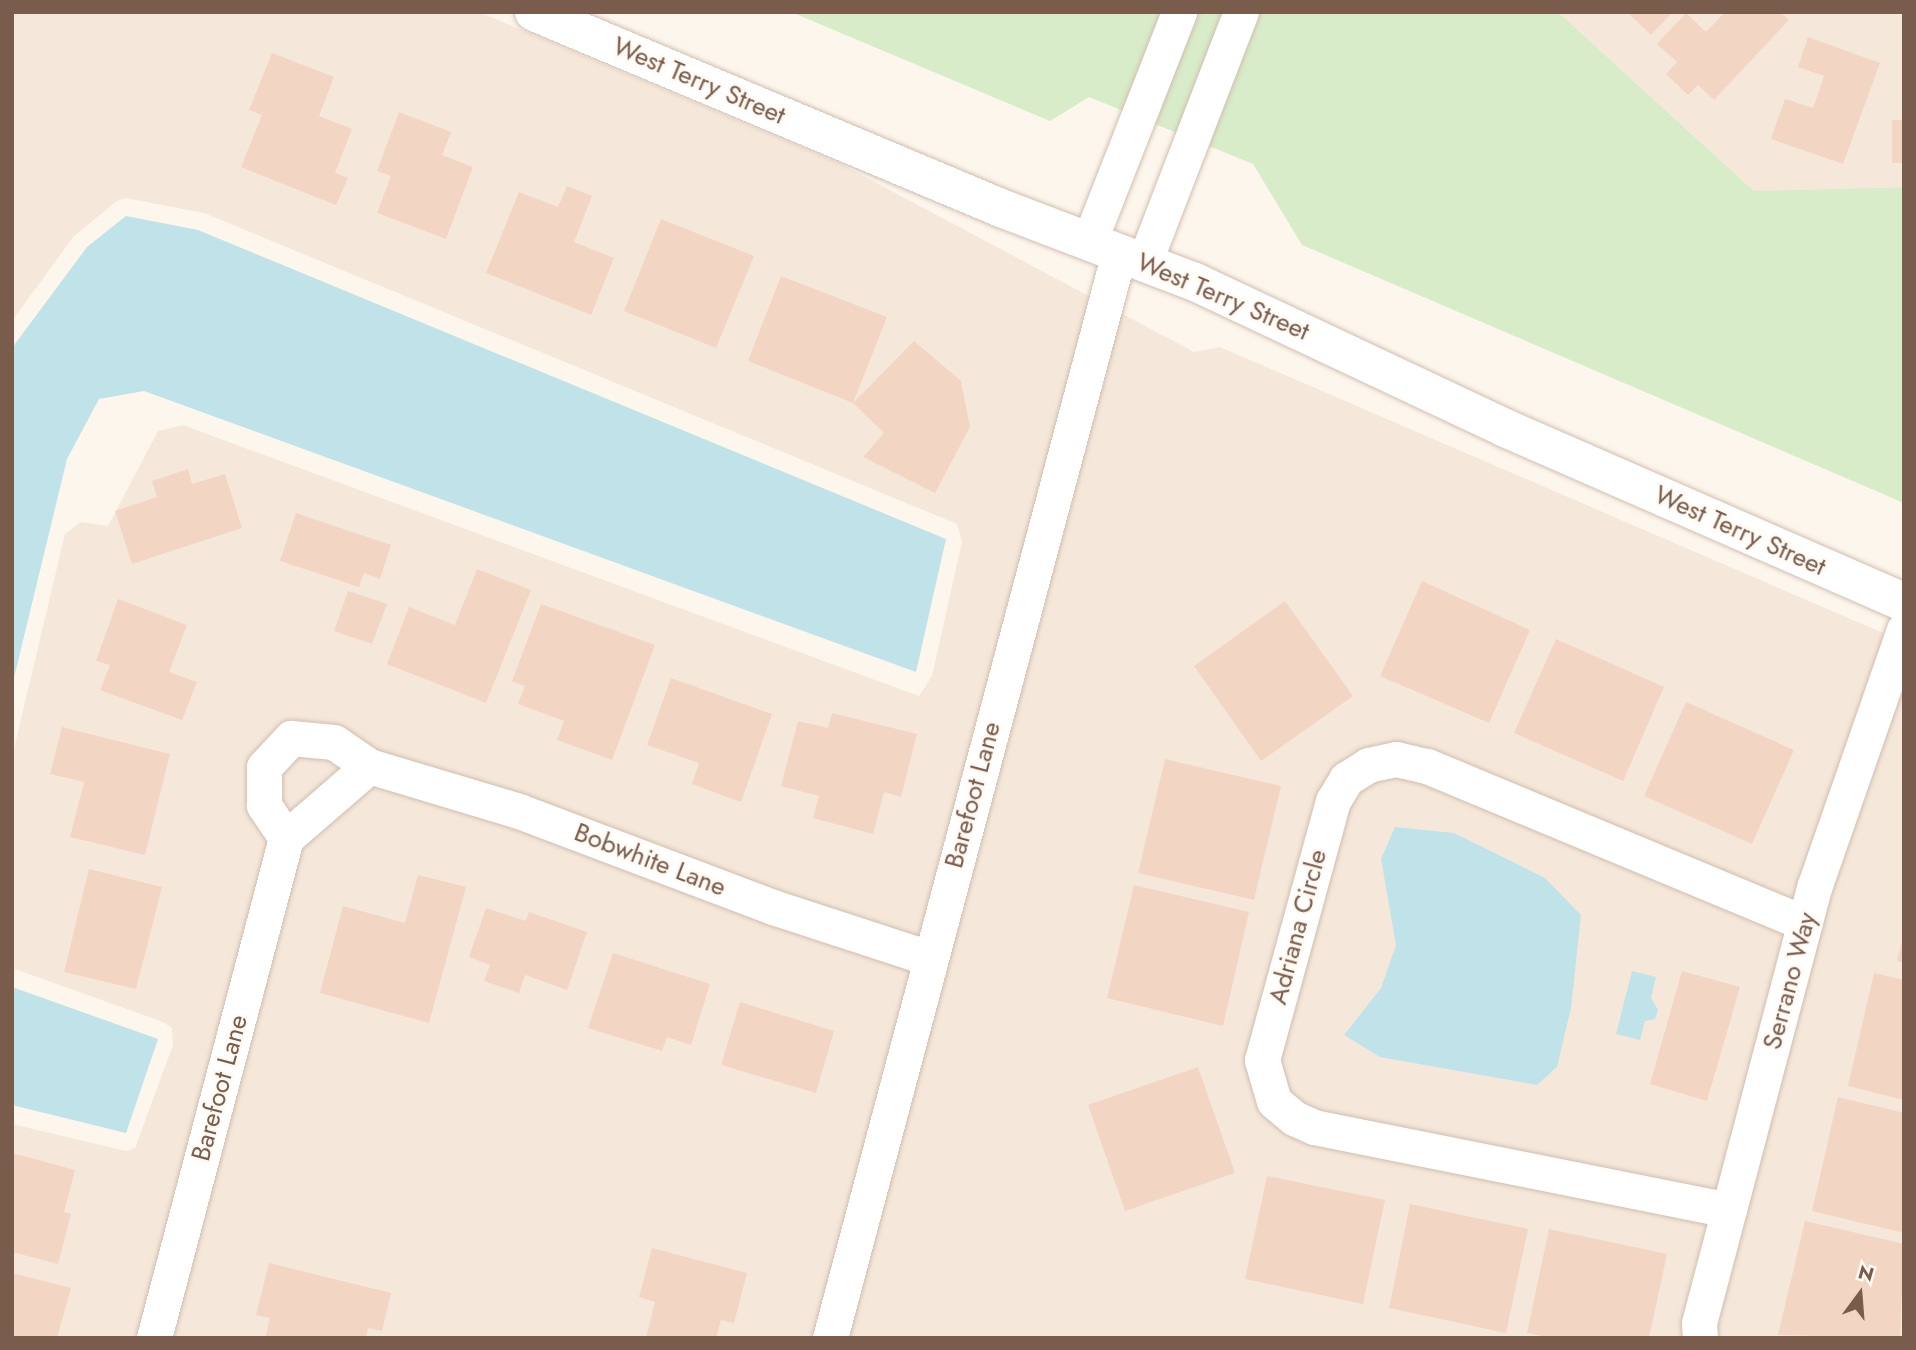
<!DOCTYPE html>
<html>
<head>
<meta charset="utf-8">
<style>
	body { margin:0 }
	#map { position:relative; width:1916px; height:1350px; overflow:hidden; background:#fdf6ec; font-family:Jost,sans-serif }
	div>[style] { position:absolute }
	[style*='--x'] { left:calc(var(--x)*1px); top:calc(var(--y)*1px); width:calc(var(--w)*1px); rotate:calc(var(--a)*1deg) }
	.residential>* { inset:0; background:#f5e8da }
	.green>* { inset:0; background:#d8ecc9 }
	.water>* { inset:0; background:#bfe3e8 }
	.building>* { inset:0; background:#f3d5c3 }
	.roads { filter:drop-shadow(0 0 2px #d1beb0) drop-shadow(0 0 2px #d1beb0) }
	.minor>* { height:35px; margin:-17.5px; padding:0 17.5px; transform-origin:17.5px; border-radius:17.5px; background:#fff }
	.tertiary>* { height:38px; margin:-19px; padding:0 19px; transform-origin:19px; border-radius:19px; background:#fff }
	span { translate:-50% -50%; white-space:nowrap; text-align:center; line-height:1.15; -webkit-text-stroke:5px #fffaf3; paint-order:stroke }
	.street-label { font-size:26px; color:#7a5c4d }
	.frame { position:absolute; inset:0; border:14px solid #7a5c4d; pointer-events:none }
	.north { position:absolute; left:1825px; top:1259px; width:70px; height:70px; -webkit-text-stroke:5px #fffaf3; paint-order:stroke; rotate:16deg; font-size:19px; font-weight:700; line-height:28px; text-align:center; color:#7a5c4d }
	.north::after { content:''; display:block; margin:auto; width:24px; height:32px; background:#7a5c4d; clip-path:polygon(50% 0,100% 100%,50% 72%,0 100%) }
</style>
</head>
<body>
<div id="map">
	<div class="residential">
		<i style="clip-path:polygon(12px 12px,479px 12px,841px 164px,1194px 352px,1220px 347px,1904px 642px,1904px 1338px,12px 1338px,12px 1124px,126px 1151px,135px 1148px,173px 1045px,172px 1028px,163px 1022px,12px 968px,12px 757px,65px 534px,81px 522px,108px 526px,158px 431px,183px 425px,919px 696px,932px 676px,962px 542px,957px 524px,204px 213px,125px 198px,117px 201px,74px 236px,12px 321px)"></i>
		<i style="clip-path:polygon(1558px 12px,1904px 12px,1904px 187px,1754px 191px)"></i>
	</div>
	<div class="green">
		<i style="clip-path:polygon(791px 12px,1558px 12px,1754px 191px,1904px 187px,1904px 503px,1302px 245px,1253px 164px,1089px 97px,1050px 121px)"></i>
	</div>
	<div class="water">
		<i style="clip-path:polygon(126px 216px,198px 230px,946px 539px,916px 672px,144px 391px,99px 399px,67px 459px,12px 686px,12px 348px,87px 247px)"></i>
		<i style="clip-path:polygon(1395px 827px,1454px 833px,1545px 878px,1581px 915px,1571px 1008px,1557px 1067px,1537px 1085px,1380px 1057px,1344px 1035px,1381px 988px,1396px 945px,1381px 859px)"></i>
		<i style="clip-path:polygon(1632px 971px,1656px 977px,1651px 998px,1658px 1010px,1655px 1019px,1645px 1021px,1640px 1040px,1616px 1034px)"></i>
		<i style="clip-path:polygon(12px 987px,158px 1039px,126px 1133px,12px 1105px)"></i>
	</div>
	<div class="building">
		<i style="clip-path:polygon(1627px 12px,1673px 12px,1651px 35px)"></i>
		<i style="clip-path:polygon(1725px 12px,1780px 12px,1789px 20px,1714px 100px,1698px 85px,1688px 95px,1666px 74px,1677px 62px,1657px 44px,1686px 13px,1706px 32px)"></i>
		<i style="clip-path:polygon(1808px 37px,1880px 63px,1843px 164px,1771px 139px,1785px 99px,1813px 108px,1824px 76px,1798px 67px)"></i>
		<i style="clip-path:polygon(272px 53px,334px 77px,319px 116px,352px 129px,335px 173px,348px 178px,336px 205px,241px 167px,262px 115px,249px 110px)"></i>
		<i style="clip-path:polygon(399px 112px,451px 132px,442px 155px,473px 167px,446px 239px,377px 213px,391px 176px,377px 171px)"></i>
		<i style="clip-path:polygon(1892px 120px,1904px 120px,1904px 163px,1892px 163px)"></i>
		<i style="clip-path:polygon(567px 186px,592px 196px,574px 242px,614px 258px,591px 315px,486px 273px,519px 192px,558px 207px)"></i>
		<i style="clip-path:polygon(661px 219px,754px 256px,716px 348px,624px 311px)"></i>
		<i style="clip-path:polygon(781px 276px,887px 317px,853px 403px,914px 341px,961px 381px,970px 427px,935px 493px,863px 457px,884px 433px,853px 403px,748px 361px)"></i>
		<i style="clip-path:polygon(188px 469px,192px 484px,225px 474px,242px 528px,132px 564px,115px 511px,157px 497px,152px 481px)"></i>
		<i style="clip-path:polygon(296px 513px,391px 545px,380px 579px,364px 573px,359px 587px,280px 561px)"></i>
		<i style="clip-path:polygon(477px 569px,531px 590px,486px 703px,387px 664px,409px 607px,455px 625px)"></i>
		<i style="clip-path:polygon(1422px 581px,1530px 630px,1489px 723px,1380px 676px)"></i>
		<i style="clip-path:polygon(348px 591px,387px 604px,372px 644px,334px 631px)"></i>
		<i style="clip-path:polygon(118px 599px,187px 625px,169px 672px,197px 682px,182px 720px,100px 690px,110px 665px,96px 661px)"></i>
		<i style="clip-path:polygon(1285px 601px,1353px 696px,1261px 761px,1194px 666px)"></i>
		<i style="clip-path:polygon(541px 604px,655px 645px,612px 760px,557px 740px,564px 721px,518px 704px,525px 686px,512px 681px)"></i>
		<i style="clip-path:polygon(1556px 639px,1664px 687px,1623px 781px,1514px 733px)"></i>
		<i style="clip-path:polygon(671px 678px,772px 714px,741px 802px,692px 784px,699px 763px,647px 745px)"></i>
		<i style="clip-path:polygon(1686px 702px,1794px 750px,1752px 844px,1644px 796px)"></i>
		<i style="clip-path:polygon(832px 713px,917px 734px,901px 797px,884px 792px,873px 834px,813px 818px,819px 796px,781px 786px,798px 721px,828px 728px)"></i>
		<i style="clip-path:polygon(62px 727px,170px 754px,145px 855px,70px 837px,84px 782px,50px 774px)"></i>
		<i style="clip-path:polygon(1165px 759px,1281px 786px,1254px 900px,1138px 873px)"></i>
		<i style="clip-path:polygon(89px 869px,162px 887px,136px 989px,64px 972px)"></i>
		<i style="clip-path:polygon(418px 875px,466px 887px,429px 1023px,320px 993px,343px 906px,405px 923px)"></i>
		<i style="clip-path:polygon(1134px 885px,1249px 912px,1223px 1026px,1107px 998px)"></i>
		<i style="clip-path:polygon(486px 908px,526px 921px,529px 912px,587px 932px,567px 990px,525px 975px,519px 993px,484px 981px,490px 965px,469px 957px)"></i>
		<i style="clip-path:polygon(1903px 937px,1904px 937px,1904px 963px,1897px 961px)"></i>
		<i style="clip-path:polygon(613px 953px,710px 984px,691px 1045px,667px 1037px,662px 1051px,588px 1028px)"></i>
		<i style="clip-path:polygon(1682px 971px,1740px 987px,1707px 1101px,1650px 1084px)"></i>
		<i style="clip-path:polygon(1874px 973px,1904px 980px,1904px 1100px,1848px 1086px)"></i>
		<i style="clip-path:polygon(740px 1002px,834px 1031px,816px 1093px,721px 1065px)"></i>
		<i style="clip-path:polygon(1198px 1067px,1235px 1173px,1125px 1211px,1088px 1105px)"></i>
		<i style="clip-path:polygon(1838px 1097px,1904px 1113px,1904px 1233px,1812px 1211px)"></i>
		<i style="clip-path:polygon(12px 1153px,75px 1170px,64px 1212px,71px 1214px,58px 1264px,12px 1252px)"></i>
		<i style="clip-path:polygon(1267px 1176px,1385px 1200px,1363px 1304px,1245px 1279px)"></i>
		<i style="clip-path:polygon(1410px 1204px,1528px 1229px,1506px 1333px,1389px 1308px)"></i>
		<i style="clip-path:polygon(1805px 1221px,1904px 1244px,1900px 1338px,1778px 1335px)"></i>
		<i style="clip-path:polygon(1549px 1229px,1667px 1254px,1649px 1338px,1551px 1338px,1527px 1333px)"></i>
		<i style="clip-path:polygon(652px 1248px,747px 1273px,734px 1323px,721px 1320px,716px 1338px,646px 1338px,655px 1302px,639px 1297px)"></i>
		<i style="clip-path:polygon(269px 1263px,391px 1293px,382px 1331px,368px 1328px,366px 1338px,265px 1338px,270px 1318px,256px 1315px)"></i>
		<i style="clip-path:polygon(12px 1273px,71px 1288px,57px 1338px,12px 1338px)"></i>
	</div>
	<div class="roads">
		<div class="minor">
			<i style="--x:1089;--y:242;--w:247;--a:-68.6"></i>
			<i style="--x:1144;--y:263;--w:269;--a:-68.9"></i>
			<i style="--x:286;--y:838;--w:40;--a:-124"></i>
			<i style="--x:264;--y:805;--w:38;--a:-90"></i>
			<i style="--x:264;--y:767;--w:40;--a:-47"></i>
			<i style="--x:291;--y:738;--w:43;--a:5.3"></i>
			<i style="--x:334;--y:742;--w:42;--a:34.4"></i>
			<i style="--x:369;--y:766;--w:157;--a:16.7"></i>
			<i style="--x:519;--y:811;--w:272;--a:20.7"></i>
			<i style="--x:773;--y:907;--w:164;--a:18.1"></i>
			<i style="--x:286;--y:838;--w:110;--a:-40.9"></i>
			<i style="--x:1729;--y:1210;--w:423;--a:-168.7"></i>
			<i style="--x:1314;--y:1127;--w:22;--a:-156"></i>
			<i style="--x:1294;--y:1118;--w:26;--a:-140"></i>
			<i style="--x:1274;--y:1101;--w:43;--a:-106.3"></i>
			<i style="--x:1262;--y:1060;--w:269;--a:-74.7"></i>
			<i style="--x:1333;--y:801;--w:26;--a:-59"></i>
			<i style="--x:1346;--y:779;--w:26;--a:-32"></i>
			<i style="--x:1368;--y:765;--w:29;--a:-12"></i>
			<i style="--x:1396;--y:759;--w:32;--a:13"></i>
			<i style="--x:1427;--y:766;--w:409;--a:22.6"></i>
			<i style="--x:154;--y:1338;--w:517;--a:-75.21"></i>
			<i style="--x:830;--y:1338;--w:1123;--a:-75.09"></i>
			<i style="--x:1700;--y:1338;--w:15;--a:-94"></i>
			<i style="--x:1699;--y:1323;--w:453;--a:-75.2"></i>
			<i style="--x:1815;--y:885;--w:270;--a:-70.8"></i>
		</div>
		<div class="tertiary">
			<i style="--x:534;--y:12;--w:506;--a:22.77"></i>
			<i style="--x:1001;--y:208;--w:208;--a:20.9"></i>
			<i style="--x:1195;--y:282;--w:343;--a:25.2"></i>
			<i style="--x:1505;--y:428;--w:435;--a:23.6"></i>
		</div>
	</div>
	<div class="street-label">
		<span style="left:699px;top:81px;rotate:23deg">West Terry Street</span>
		<span style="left:1223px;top:297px;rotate:23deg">West Terry Street</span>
		<span style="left:1740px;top:531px;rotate:24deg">West Terry Street</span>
		<span style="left:973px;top:795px;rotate:-75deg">Barefoot Lane</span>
		<span style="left:650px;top:860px;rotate:21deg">Bobwhite Lane</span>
		<span style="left:1298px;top:927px;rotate:-75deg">Adriana Circle</span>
		<span style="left:1790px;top:981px;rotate:-75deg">Serrano Way</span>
		<span style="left:220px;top:1088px;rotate:-75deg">Barefoot Lane</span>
	</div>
	<div class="frame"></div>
	<div class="north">N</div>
</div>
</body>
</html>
